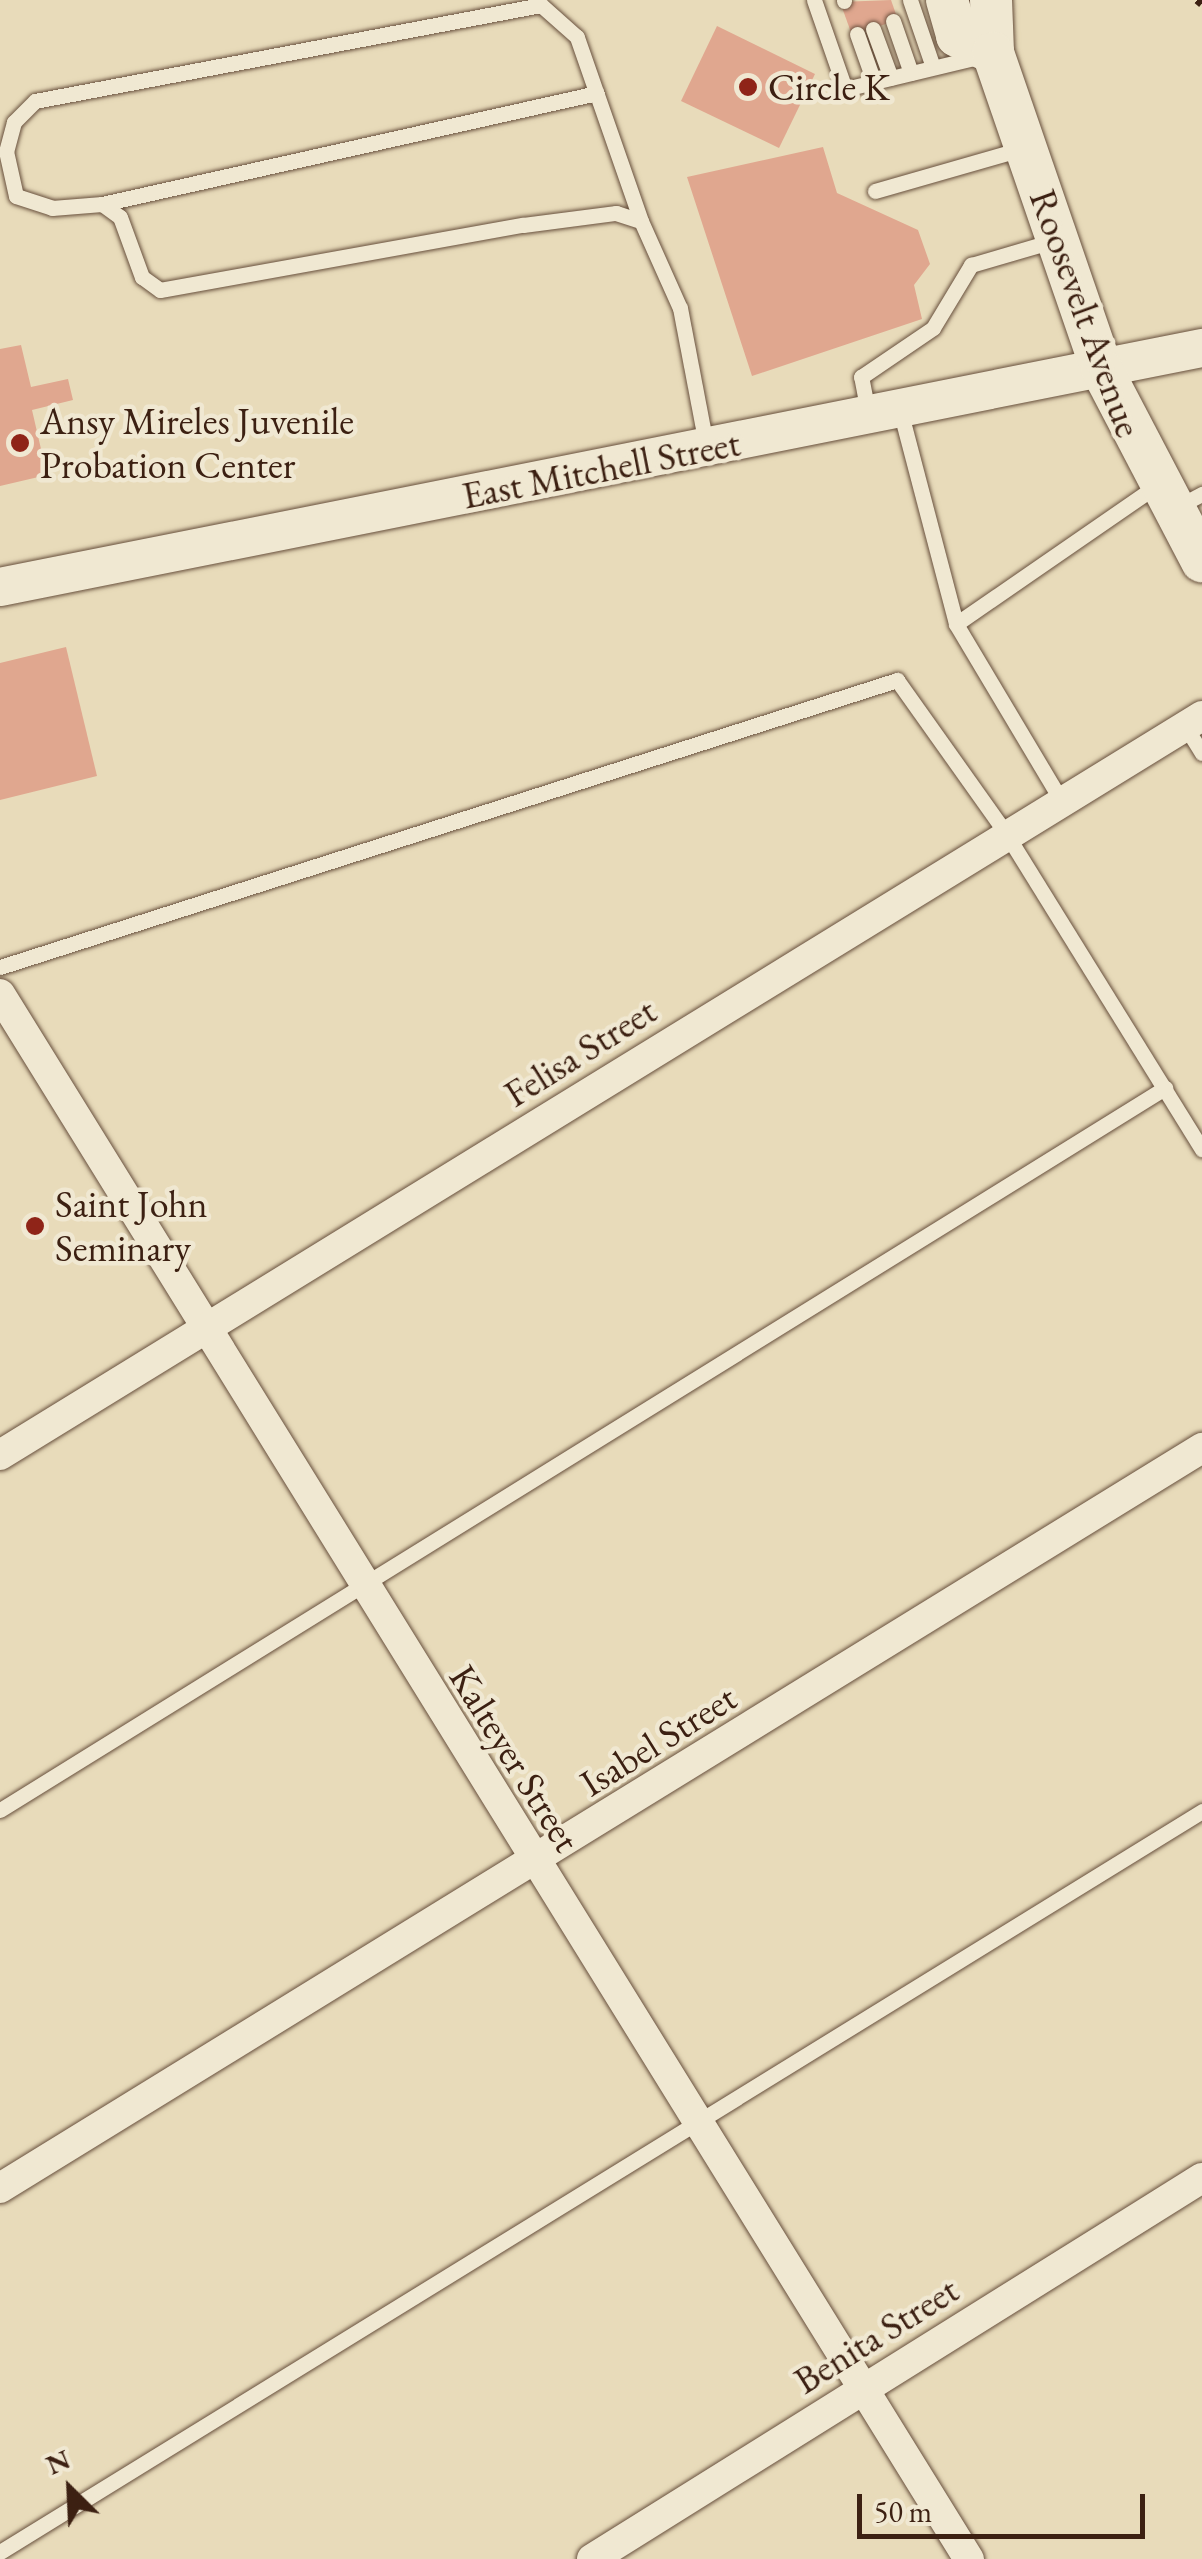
<!DOCTYPE html>
<html>
<head>
<meta charset="utf-8">
<style>
	body { margin:0 }
	#map { position:relative; width:1202px; height:2559px; overflow:hidden; background:#e8dbba; font-family:"EB Garamond",serif }
	div>[style] { position:absolute }
	[style*='--x'] { left:calc(var(--x)*1px); top:calc(var(--y)*1px); width:calc(var(--w)*1px); rotate:calc(var(--a)*1deg) }
	.building>* { inset:0; background:#e0a78f }
	.roads { filter:drop-shadow(0 0 2px #674f3c) drop-shadow(0 0 2px #674f3c) }
	.service>* { height:15px; margin:-7.5px; padding:0 7.5px; transform-origin:7.5px; border-radius:7.5px; background:#f0e8d2 }
	.minor>* { height:30px; margin:-15px; padding:0 15px; transform-origin:15px; border-radius:15px; background:#f0e8d2 }
	.tertiary>* { height:38px; margin:-19px; padding:0 19px; transform-origin:19px; border-radius:19px; background:#f0e8d2 }
	.secondary>* { height:42px; margin:-21px; padding:0 21px; transform-origin:21px; border-radius:21px; background:#f0e8d2 }
	.rail>* { height:8px; margin-top:-4px; transform-origin:0; background:repeating-linear-gradient(90deg,#3c2012 0 18px,transparent 0 36px) }
	.dots>* { width:28px; height:28px; translate:-50% -50%; box-sizing:border-box; border:5px solid #f0e8d2; border-radius:50% }
	span { translate:-50% -50%; white-space:nowrap; text-align:center; line-height:1.15; -webkit-text-stroke:9px #f0e8d2; paint-order:stroke }
	.poi-label { font-size:38px; color:#3c2012 }
	.left { translate:0 -50%; text-align:left }
	.street-label { font-size:38px; color:#3c2012 }
	.north { position:absolute; left:20px; top:2439px; width:100px; height:100px; -webkit-text-stroke:8px #f0e8d2; paint-order:stroke; rotate:336deg; font-size:28px; font-weight:700; line-height:40px; text-align:center; color:#3c2012 }
	.north::after { content:''; display:block; margin:auto; width:35px; height:45px; background:#3c2012; clip-path:polygon(50% 0,100% 100%,50% 72%,0 100%) }
	.scale { position:absolute; left:857px; top:2494px; width:288px; height:45px; box-sizing:border-box; border:5px solid #3c2012; border-top:0; padding-left:12px; font-size:30px; line-height:35px; white-space:nowrap; color:#3c2012; -webkit-text-stroke:8px #f0e8d2; paint-order:stroke }
</style>
</head>
<body>
<div id="map">
	<div class="building">
		<i style="clip-path:polygon(891px 0,898px 20px,852px 35px,840px 2px)"></i>
		<i style="clip-path:polygon(717px 26px,815px 74px,779px 148px,681px 101px)"></i>
		<i style="clip-path:polygon(823px 147px,837px 193px,918px 230px,930px 264px,914px 285px,922px 319px,752px 376px,687px 177px)"></i>
		<i style="clip-path:polygon(21px 345px,31px 387px,68px 379px,73px 400px,32px 410px,47px 475px,0 486px,0 349px)"></i>
		<i style="clip-path:polygon(66px 647px,97px 776px,0 800px,0 663px)"></i>
	</div>
	<div class="roads">
		<div class="service">
			<i style="--x:814;--y:0;--w:94;--a:70.8"></i>
			<i style="--x:845;--y:89;--w:137;--a:-13.5"></i>
			<i style="--x:844;--y:0;--w:1;--a:90"></i>
			<i style="--x:910;--y:0;--w:71;--a:71.1"></i>
			<i style="--x:893;--y:21;--w:55;--a:70.9"></i>
			<i style="--x:873;--y:29;--w:52;--a:69.8"></i>
			<i style="--x:857;--y:34;--w:51;--a:70.5"></i>
			<i style="--x:875;--y:191;--w:152;--a:-16"></i>
			<i style="--x:102;--y:204;--w:507;--a:-12.64"></i>
			<i style="--x:641;--y:221;--w:195;--a:-109.2"></i>
			<i style="--x:577;--y:37;--w:48;--a:-138.4"></i>
			<i style="--x:541;--y:5;--w:515;--a:169.26"></i>
			<i style="--x:35;--y:101;--w:30;--a:135"></i>
			<i style="--x:14;--y:122;--w:30;--a:105"></i>
			<i style="--x:6;--y:151;--w:46;--a:77.5"></i>
			<i style="--x:16;--y:196;--w:38;--a:18"></i>
			<i style="--x:52;--y:208;--w:50;--a:-4.6"></i>
			<i style="--x:102;--y:204;--w:22;--a:36"></i>
			<i style="--x:120;--y:217;--w:64;--a:69.9"></i>
			<i style="--x:142;--y:277;--w:22;--a:36"></i>
			<i style="--x:160;--y:290;--w:369;--a:-10.2"></i>
			<i style="--x:523;--y:225;--w:94;--a:-7.4"></i>
			<i style="--x:616;--y:213;--w:26;--a:18"></i>
			<i style="--x:641;--y:221;--w:95;--a:65.9"></i>
			<i style="--x:680;--y:308;--w:138;--a:79.2"></i>
			<i style="--x:900;--y:410;--w:221;--a:75.3"></i>
			<i style="--x:956;--y:624;--w:207;--a:59.2"></i>
			<i style="--x:868;--y:412;--w:36;--a:-101"></i>
			<i style="--x:861;--y:377;--w:87;--a:-34.2"></i>
			<i style="--x:933;--y:328;--w:74;--a:-58.9"></i>
			<i style="--x:971;--y:265;--w:85;--a:-16.3"></i>
			<i style="--x:1179;--y:506;--w:26;--a:-28"></i>
			<i style="--x:956;--y:624;--w:243;--a:-34.6"></i>
			<i style="--x:1185;--y:726;--w:32;--a:58"></i>
			<i style="--x:0;--y:967;--w:942;--a:-17.74"></i>
			<i style="--x:897;--y:680;--w:190;--a:54.6"></i>
			<i style="--x:1007;--y:835;--w:370;--a:58.2"></i>
			<i style="--x:0;--y:1810;--w:1371;--a:-31.79"></i>
			<i style="--x:0;--y:2552;--w:1412;--a:-31.65"></i>
		</div>
		<div class="minor">
			<i style="--x:0;--y:994;--w:1841;--a:58.24"></i>
			<i style="--x:0;--y:1455;--w:1411;--a:-31.58"></i>
			<i style="--x:0;--y:2188;--w:1412;--a:-31.62"></i>
			<i style="--x:592;--y:2559;--w:719;--a:-31.99"></i>
		</div>
		<div class="tertiary">
			<i style="--x:0;--y:587;--w:1226;--a:-11.25"></i>
		</div>
		<div class="secondary">
			<i style="--x:947;--y:0;--w:37;--a:74"></i>
			<i style="--x:957;--y:36;--w:40;--a:25"></i>
			<i style="--x:991;--y:0;--w:53;--a:87.8"></i>
			<i style="--x:993;--y:53;--w:335;--a:71"></i>
			<i style="--x:1102;--y:370;--w:216;--a:62.4"></i>
		</div>
	</div>
	<div class="rail">
		<i style="--x:1197;--y:0;--w:6;--a:39"></i>
	</div>
	<div class="dots">
		<i style="left:748px;top:87px;background:#8f2418"></i>
		<i style="left:20px;top:443px;background:#8f2418"></i>
		<i style="left:35px;top:1226px;background:#8f2418"></i>
	</div>
	<div class="poi-label">
		<span class="left" style="left:768px;top:87px">Circle K</span>
		<span class="left" style="left:40px;top:443px">Ansy Mireles Juvenile<br>Probation Center</span>
		<span class="left" style="left:55px;top:1226px">Saint John<br>Seminary</span>
	</div>
	<div class="street-label">
		<span style="left:1086px;top:313px;rotate:70deg">Roosevelt Avenue</span>
		<span style="left:601px;top:469px;rotate:-11deg">East Mitchell Street</span>
		<span style="left:580px;top:1052px;rotate:-32deg">Felisa Street</span>
		<span style="left:658px;top:1740px;rotate:-32deg">Isabel Street</span>
		<span style="left:515px;top:1758px;rotate:58deg">Kalteyer Street</span>
		<span style="left:876px;top:2335px;rotate:-32deg">Benita Street</span>
	</div>
	<div class="north">N</div>
	<div class="scale">50 m</div>
</div>
</body>
</html>
